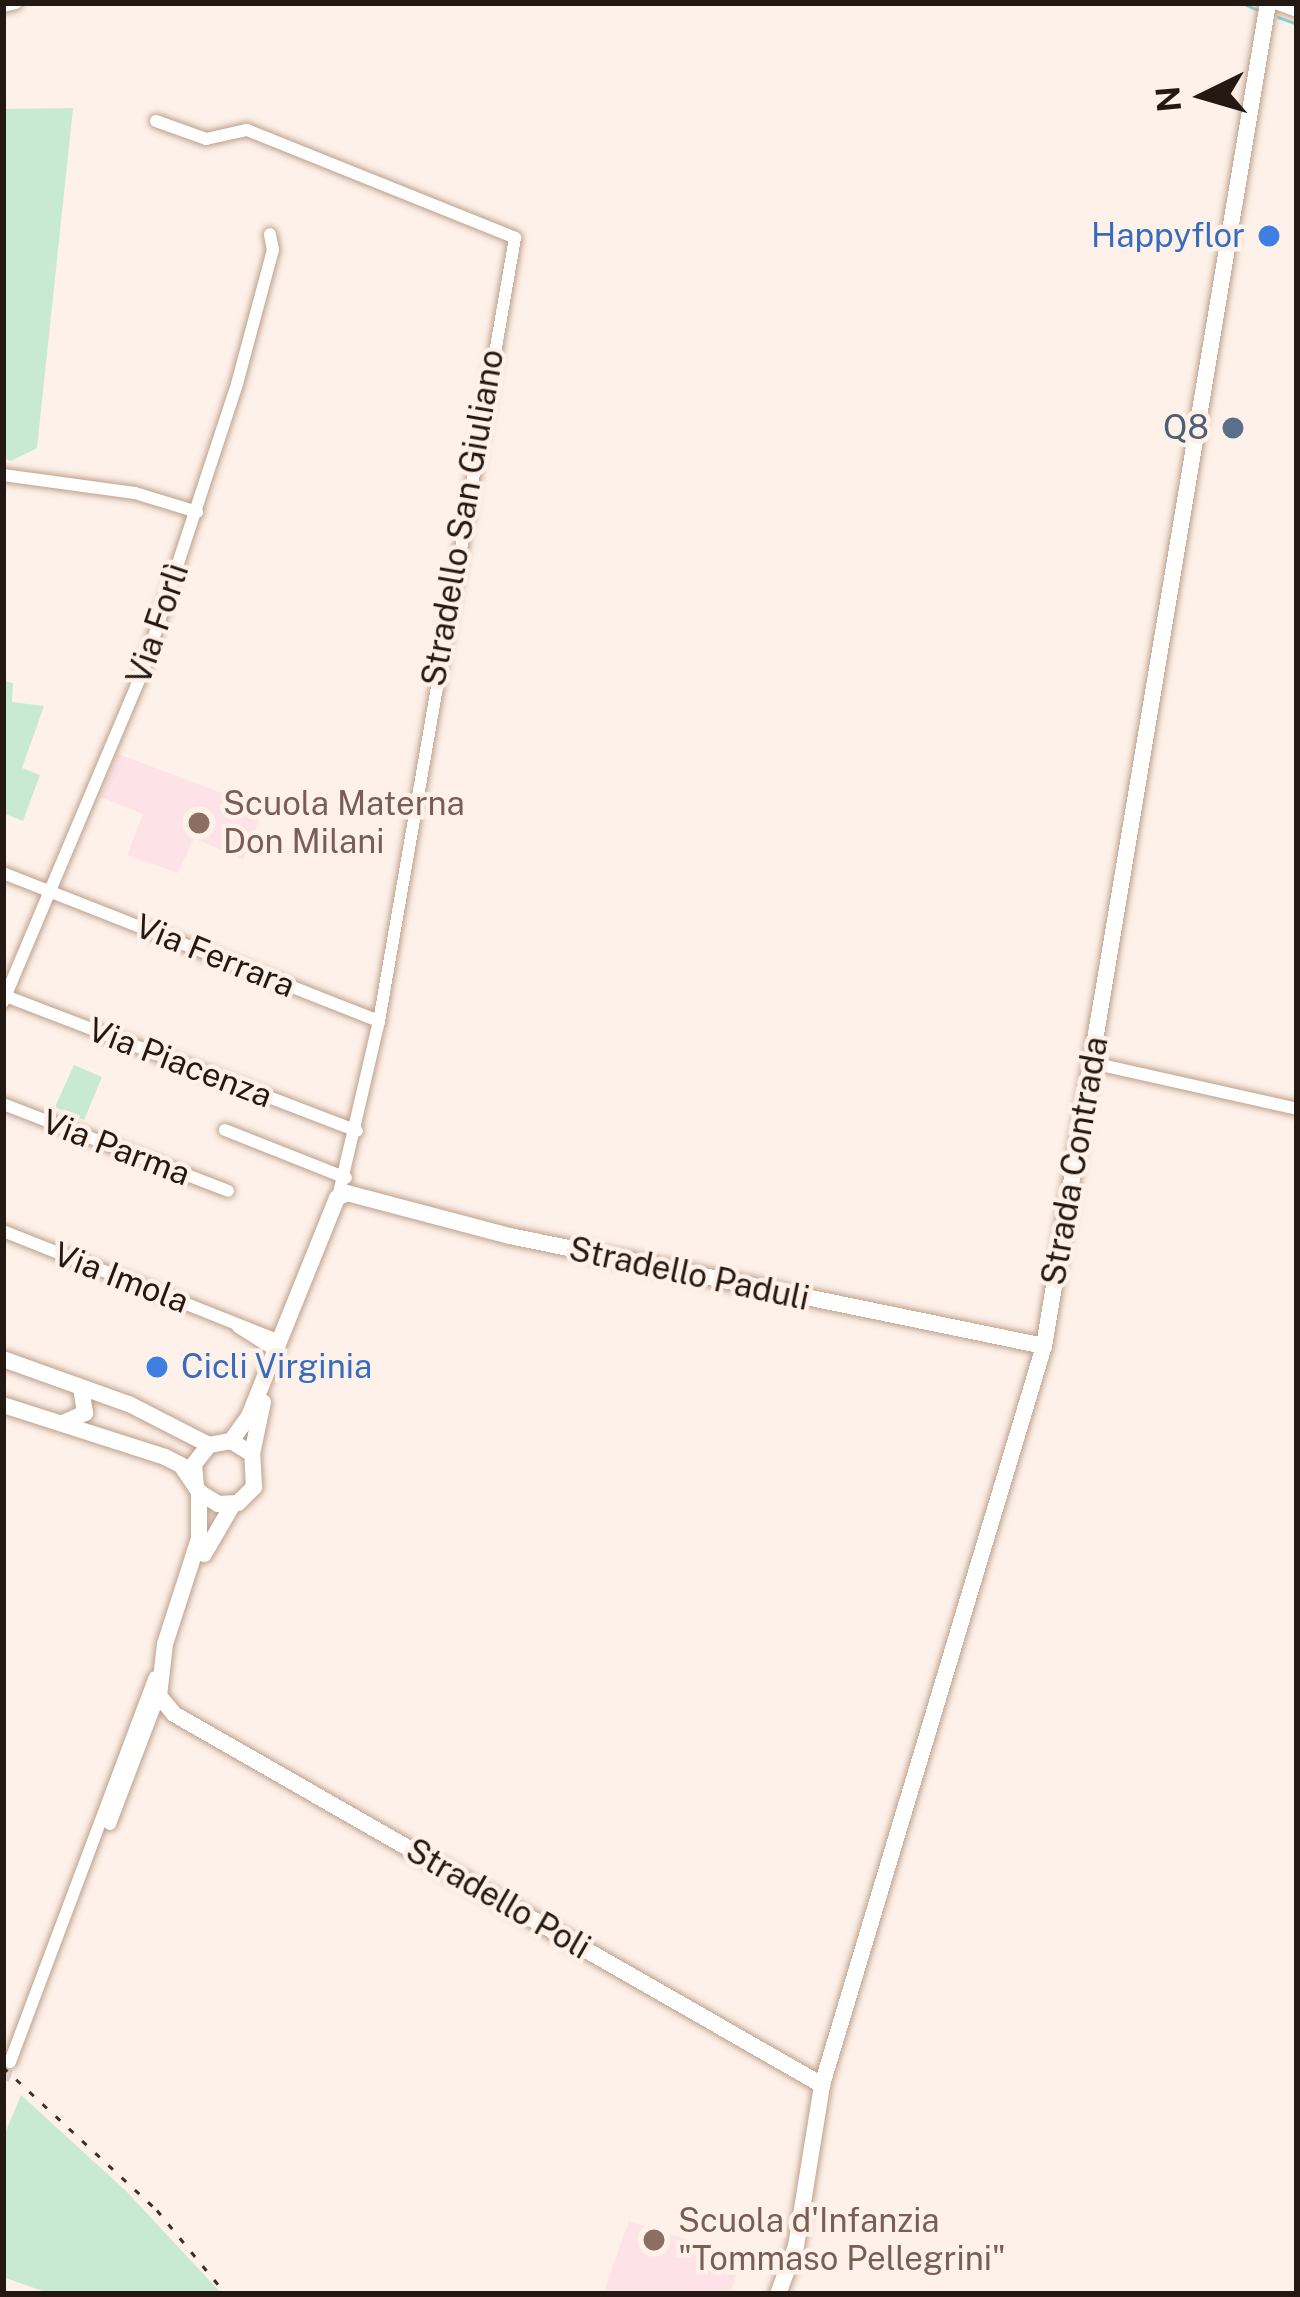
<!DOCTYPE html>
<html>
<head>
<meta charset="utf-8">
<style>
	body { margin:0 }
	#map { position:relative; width:1300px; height:2297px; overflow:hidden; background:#fef1e9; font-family:"Public Sans",sans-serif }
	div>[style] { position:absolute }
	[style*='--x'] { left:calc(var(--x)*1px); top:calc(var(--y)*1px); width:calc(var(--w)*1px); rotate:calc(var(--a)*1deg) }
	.education>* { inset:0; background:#fde2e7 }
	.green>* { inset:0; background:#c8ead0 }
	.stream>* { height:3px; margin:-1.5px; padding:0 1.5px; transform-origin:1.5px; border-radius:1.5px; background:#82d1dc }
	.street-tunnel>* { height:12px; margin-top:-6px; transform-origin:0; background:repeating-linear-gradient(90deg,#ddd1c9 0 12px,transparent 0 18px) }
	.roads { filter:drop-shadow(0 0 3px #bda08b) drop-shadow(0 0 3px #bda08b) }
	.street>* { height:12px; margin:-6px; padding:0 6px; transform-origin:6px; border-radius:6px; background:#fff }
	.secondary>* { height:16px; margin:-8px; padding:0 8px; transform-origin:8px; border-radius:8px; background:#fff }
	.rail>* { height:3px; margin-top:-1.5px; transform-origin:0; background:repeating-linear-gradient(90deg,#3a2f28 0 6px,transparent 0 18px) }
	.dots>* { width:33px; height:33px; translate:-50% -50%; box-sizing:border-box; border:6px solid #fef1e9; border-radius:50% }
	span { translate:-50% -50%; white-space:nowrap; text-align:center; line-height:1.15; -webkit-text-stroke:9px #fef1e9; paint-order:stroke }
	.shop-label { font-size:33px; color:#366cbe }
	.right { translate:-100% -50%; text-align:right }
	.left { translate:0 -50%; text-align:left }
	.service-label { font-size:33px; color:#4e5e75 }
	.street-label { font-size:33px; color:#241912 }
	.education-label { font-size:33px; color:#785e54 }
	.frame { position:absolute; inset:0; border:6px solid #241912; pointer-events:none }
	.north { position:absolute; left:1144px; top:36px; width:120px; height:120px; -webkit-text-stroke:9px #fef1e9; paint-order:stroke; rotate:265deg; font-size:33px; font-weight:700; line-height:48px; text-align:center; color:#241912 }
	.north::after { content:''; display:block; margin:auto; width:42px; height:54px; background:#241912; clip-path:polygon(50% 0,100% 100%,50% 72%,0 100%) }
</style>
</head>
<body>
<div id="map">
	<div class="education">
		<i style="clip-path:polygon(118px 754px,264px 809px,243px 860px,194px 838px,178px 873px,127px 855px,143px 814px,101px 797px)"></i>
		<i style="clip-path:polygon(629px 2221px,742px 2258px,730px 2294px,603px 2294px)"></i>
	</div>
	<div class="green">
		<i style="clip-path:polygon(73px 108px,37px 448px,11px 461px,3px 458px,3px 109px)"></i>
		<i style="clip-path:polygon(3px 681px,13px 683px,12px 702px,44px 706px,22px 768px,40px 775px,23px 821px,3px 813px)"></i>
		<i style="clip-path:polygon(74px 1065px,102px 1077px,84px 1120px,55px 1107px)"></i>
		<i style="clip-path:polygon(21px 2095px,126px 2191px,222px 2294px,51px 2294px,3px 2277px,3px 2138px)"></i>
	</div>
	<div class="stream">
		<i style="--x:1242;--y:3;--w:17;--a:24"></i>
		<i style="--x:1278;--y:17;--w:20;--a:20"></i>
	</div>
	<div class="street-tunnel">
		<i style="--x:3;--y:2080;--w:19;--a:-69"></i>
	</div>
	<div class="roads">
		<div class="street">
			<i style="--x:1275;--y:3;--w:23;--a:20"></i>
			<i style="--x:3;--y:6;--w:13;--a:-13"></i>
			<i style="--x:156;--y:121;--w:53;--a:19.8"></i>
			<i style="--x:206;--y:139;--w:42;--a:-12.4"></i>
			<i style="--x:247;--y:130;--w:289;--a:21.9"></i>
			<i style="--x:515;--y:238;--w:795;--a:99.85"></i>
			<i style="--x:379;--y:1021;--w:181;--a:103.1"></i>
			<i style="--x:3;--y:475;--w:133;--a:7.8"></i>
			<i style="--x:135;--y:493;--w:65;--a:17"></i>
			<i style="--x:3;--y:873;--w:404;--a:21.5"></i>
			<i style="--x:3;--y:995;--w:379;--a:21"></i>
			<i style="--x:3;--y:1002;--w:357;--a:-67.1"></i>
			<i style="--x:142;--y:673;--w:304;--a:-71.8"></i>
			<i style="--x:237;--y:384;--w:139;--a:-75"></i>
			<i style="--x:273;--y:250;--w:16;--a:-101"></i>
			<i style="--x:1092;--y:1063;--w:210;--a:12.6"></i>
			<i style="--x:3;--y:1104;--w:241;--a:21.1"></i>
			<i style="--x:225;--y:1130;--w:130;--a:21.6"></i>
			<i style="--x:3;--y:1231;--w:298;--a:21.7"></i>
			<i style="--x:238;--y:1327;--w:45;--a:32.3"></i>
			<i style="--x:110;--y:1824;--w:137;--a:-69.1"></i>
			<i style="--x:10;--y:2062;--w:411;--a:-69.4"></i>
		</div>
		<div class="secondary">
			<i style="--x:3;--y:1359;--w:134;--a:19.7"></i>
			<i style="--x:129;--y:1404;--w:90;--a:27.1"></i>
			<i style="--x:3;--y:1405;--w:170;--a:17.8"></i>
			<i style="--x:165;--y:1457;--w:18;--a:27"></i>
			<i style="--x:181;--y:1465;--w:32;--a:56"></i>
			<i style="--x:199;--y:1492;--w:22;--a:32"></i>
			<i style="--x:218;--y:1504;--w:20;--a:-3"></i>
			<i style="--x:238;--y:1503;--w:23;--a:-45"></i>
			<i style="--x:254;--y:1487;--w:33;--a:-93"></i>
			<i style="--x:252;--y:1454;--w:25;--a:-148"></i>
			<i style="--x:231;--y:1441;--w:22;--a:170"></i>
			<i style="--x:209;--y:1445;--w:24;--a:128"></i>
			<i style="--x:194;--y:1464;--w:23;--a:85"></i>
			<i style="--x:65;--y:1422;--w:22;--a:-24"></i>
			<i style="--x:85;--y:1413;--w:25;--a:-99"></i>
			<i style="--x:231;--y:1441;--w:31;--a:-54"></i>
			<i style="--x:249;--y:1416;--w:235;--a:-68"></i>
			<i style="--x:337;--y:1198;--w:11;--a:-27"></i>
			<i style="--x:347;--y:1193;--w:169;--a:14.8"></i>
			<i style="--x:510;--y:1236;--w:545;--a:11.64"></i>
			<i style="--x:252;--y:1454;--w:53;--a:-78.1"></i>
			<i style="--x:204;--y:1554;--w:58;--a:-59.9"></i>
			<i style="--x:159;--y:1696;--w:23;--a:50"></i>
			<i style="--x:174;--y:1714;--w:747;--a:29.79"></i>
			<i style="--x:159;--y:1696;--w:52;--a:-83.4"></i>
			<i style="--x:165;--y:1644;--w:110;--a:-72.1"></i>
			<i style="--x:199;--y:1539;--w:47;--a:-90"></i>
			<i style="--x:778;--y:2294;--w:51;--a:-69.4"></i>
			<i style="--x:796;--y:2246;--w:163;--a:-80.8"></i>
			<i style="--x:822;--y:2085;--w:772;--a:-73.28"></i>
			<i style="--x:1044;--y:1346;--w:1362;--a:-80.53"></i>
		</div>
	</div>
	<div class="rail">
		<i style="--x:3;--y:2067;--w:210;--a:42.9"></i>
		<i style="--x:157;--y:2210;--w:109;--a:50.6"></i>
	</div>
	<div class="dots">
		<i style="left:1269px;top:236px;background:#3f7fe0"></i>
		<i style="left:1233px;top:428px;background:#5c6f8a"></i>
		<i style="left:199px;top:823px;background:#8d6e63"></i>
		<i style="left:157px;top:1367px;background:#3f7fe0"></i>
		<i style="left:654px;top:2240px;background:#8d6e63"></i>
	</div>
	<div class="shop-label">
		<span class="right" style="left:1245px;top:236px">Happyflor</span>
		<span class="left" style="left:181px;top:1367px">Cicli Virginia</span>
	</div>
	<div class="service-label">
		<span class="right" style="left:1209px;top:428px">Q8</span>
	</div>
	<div class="street-label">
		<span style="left:463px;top:518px;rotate:-80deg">Stradello San Giuliano</span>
		<span style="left:158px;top:624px;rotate:-71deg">Via Forlì</span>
		<span style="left:215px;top:956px;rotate:22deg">Via Ferrara</span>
		<span style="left:180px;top:1063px;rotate:21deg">Via Piacenza</span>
		<span style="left:116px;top:1148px;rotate:21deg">Via Parma</span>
		<span style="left:1075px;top:1161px;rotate:-80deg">Strada Contrada</span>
		<span style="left:689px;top:1274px;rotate:12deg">Stradello Paduli</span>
		<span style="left:121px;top:1278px;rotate:21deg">Via Imola</span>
		<span style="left:498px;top:1899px;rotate:30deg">Stradello Poli</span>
	</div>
	<div class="education-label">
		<span class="left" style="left:223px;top:823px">Scuola Materna<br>Don Milani</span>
		<span class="left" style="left:678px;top:2240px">Scuola d'Infanzia<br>"Tommaso Pellegrini"</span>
	</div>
	<div class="frame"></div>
	<div class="north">N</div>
</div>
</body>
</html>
